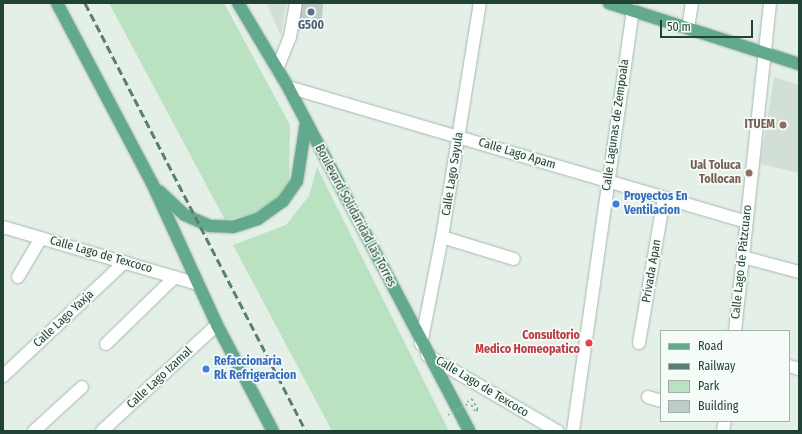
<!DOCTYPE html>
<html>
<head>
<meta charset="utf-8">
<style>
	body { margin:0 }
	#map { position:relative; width:802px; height:434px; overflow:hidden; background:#e4efe8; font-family:"Fira Sans Condensed",sans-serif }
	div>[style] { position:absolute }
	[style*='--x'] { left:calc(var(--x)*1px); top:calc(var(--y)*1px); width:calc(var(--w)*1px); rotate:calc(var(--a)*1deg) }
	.built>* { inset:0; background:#d2dfd7 }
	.green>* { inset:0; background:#bae2c0 }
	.path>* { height:2px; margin-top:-1px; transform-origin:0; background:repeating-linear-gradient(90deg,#80b69e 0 2px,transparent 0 5px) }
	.roads { filter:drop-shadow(0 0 1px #a6b8af) drop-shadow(0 0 1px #a6b8af) }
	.minor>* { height:12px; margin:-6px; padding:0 6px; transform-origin:6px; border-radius:6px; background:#fff }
	.major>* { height:12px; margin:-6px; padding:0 6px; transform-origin:6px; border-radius:6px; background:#63a98e }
	.rail>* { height:3px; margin-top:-1.5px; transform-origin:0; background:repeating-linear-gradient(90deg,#5b7e70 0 8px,transparent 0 12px) }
	.path-bridge>* { height:2px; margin-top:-1px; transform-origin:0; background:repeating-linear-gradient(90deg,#80b69e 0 2px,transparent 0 5px) }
	.wall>* { inset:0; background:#a1b0a9 }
	.shaded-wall>* { inset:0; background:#839089 }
	.building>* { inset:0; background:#bbcdc4 }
	.dots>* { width:11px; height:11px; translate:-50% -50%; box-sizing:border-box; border:2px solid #f5fbf7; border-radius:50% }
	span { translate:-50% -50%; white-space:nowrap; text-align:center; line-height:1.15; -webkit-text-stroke:3.5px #f5fbf7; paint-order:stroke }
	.service-label { font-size:12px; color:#4e5e75; font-weight:700 }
	.street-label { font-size:12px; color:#214335 }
	.education-label { font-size:12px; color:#785e54; font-weight:700 }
	.right { translate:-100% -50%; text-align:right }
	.shop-label { font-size:12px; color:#366cbe; font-weight:700 }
	.left { translate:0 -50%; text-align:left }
	.health-label { font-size:12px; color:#be3a42; font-weight:700 }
	.frame { position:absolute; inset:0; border:4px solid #214335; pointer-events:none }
	.legend { position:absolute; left:660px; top:330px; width:130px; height:92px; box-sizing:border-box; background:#f5fbf7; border:1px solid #a0b1a9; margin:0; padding:5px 7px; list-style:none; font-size:12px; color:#214335 }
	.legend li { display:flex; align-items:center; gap:8px; height:20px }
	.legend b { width:20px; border:1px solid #a0b1a9 }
	.scale { position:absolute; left:660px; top:20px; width:93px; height:18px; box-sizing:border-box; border:2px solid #214335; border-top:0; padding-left:5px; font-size:12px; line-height:14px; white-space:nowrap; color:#214335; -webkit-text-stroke:3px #f5fbf7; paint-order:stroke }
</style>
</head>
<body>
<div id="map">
	<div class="built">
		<i style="clip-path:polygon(266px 3px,286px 3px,281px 36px,267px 4px)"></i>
		<i style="clip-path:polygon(774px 77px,799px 85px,799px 173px,760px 164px)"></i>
	</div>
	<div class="green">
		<i style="clip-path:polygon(109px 3px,224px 3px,290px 125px,289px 185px,263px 212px,225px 220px)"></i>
		<i style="clip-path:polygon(317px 167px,449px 431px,332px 431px,233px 245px,286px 225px,309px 196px)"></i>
	</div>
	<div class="path">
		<i style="--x:467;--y:402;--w:6;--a:-31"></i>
		<i style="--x:472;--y:399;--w:13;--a:61"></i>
		<i style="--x:478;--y:410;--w:3;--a:162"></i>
		<i style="--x:475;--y:411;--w:9;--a:-122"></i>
	</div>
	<div class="roads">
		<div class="minor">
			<i style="--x:688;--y:28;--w:25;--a:-81"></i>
			<i style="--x:277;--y:69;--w:35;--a:-68"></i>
			<i style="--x:290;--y:37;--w:35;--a:-80"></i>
			<i style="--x:288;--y:87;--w:477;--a:16.4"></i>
			<i style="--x:3;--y:227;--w:203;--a:16.3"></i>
			<i style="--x:442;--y:237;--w:75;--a:17"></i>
			<i style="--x:743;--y:257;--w:58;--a:15"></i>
			<i style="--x:18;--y:277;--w:45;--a:-59.5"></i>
			<i style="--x:735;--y:331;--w:330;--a:-83.9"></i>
			<i style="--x:639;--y:343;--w:146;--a:-80.2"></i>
			<i style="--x:106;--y:344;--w:96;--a:-44.2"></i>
			<i style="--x:421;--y:344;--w:109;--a:-78.9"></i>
			<i style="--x:442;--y:237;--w:237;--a:-80.8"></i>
			<i style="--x:427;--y:355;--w:151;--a:30.3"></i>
			<i style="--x:789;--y:366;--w:10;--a:17"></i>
			<i style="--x:3;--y:376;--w:167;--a:-43.1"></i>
			<i style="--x:648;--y:397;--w:14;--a:17"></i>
			<i style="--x:34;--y:431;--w:65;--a:-42.5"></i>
			<i style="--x:102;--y:431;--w:156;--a:-42.7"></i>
			<i style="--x:573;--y:431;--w:425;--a:-81.9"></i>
			<i style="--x:723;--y:431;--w:10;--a:-79"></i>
		</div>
		<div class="major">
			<i style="--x:57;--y:3;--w:204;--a:62.2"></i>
			<i style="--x:152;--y:183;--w:156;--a:65.4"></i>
			<i style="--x:217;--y:325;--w:120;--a:62.2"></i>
			<i style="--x:238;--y:3;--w:98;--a:59.2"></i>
			<i style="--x:288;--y:87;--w:389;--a:62.2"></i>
			<i style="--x:609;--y:3;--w:200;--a:17.8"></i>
			<i style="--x:159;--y:191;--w:35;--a:43"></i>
			<i style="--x:185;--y:215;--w:27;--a:24"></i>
			<i style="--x:210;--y:226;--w:23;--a:2"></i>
			<i style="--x:233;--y:227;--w:26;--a:-18"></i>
			<i style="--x:258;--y:219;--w:31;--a:-36"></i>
			<i style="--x:283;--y:201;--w:24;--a:-55"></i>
			<i style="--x:297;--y:181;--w:59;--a:-81.2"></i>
		</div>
	</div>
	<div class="rail">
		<i style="--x:85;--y:3;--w:482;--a:62.7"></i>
	</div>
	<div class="path-bridge">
		<i style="--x:448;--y:415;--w:25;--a:-29"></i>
	</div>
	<div class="wall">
		<i style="clip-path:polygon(302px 3px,323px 3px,320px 22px,299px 31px)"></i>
	</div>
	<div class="shaded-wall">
		<i style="clip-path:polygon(322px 18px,320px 22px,299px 31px,300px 27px)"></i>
	</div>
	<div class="building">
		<i style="clip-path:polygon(303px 3px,323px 3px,322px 18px,300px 27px)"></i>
	</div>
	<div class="dots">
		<i style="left:311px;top:12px;background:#5c6f8a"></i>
		<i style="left:783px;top:125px;background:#8d6e63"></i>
		<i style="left:749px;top:173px;background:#8d6e63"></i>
		<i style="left:616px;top:204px;background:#3f7fe0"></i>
		<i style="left:589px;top:343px;background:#e0444e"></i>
		<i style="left:206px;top:369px;background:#3f7fe0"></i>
	</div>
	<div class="service-label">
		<span style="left:311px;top:26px">G500</span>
	</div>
	<div class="street-label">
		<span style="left:616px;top:125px;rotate:-82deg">Calle Lagunas de Zempoala</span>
		<span style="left:517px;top:154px;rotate:17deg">Calle Lago Apam</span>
		<span style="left:453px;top:174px;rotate:-81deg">Calle Lago Sayula</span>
		<span style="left:355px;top:216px;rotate:62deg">Boulevard Solidaridad las Torres</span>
		<span style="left:101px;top:255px;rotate:16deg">Calle Lago de Texcoco</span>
		<span style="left:742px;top:262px;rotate:-84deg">Calle Lago de Pátzcuaro</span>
		<span style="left:652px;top:271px;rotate:-80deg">Privada Apan</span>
		<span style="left:64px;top:319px;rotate:-43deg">Calle Lago Yaxja</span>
		<span style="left:160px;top:378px;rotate:-43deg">Calle Lago Izamal</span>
		<span style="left:482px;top:387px;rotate:31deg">Calle Lago de Texcoco</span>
	</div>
	<div class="education-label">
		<span class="right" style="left:775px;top:125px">ITUEM</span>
		<span class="right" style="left:741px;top:173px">Ual Toluca<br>Tollocan</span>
	</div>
	<div class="shop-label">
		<span class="left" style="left:624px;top:204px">Proyectos En<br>Ventilacion</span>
		<span class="left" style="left:214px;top:369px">Refaccionaria<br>Rk Refrigeracion</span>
	</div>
	<div class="health-label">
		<span class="right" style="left:580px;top:343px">Consultorio<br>Medico Homeopatico</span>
	</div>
	<div class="frame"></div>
	<ul class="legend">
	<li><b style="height:5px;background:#63a98e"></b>Road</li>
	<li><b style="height:5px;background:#5b7e70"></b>Railway</li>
	<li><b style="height:11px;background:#bae2c0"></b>Park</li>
	<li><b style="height:11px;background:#bbcdc4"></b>Building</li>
	</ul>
	<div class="scale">50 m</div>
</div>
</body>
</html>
